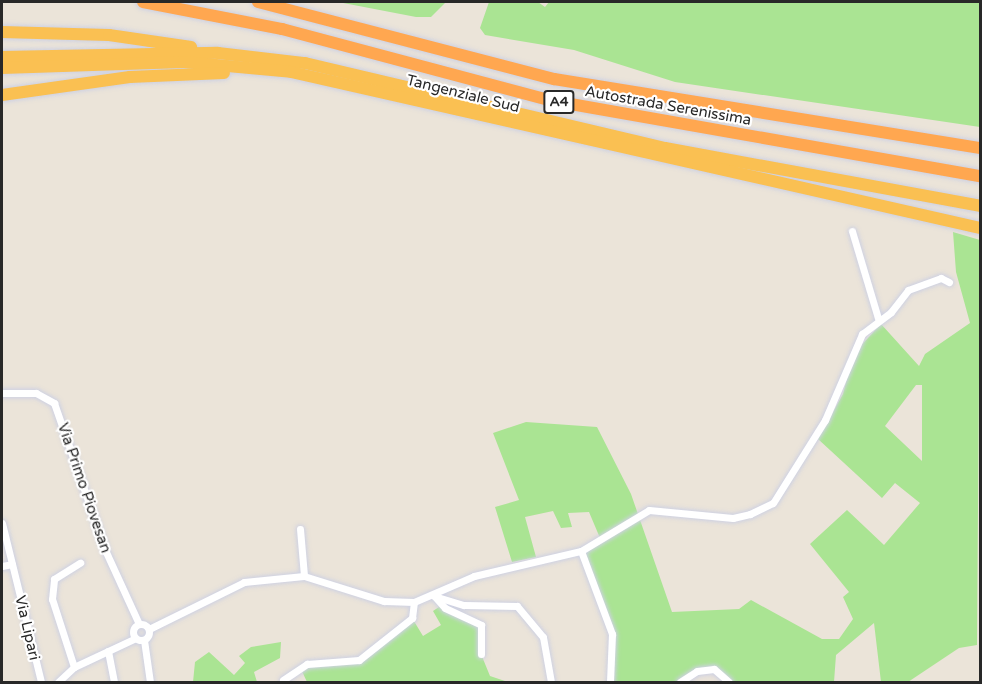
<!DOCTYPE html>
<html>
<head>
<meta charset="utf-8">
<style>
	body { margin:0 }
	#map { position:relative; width:982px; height:684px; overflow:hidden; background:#ebe4d9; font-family:"Varela Round",sans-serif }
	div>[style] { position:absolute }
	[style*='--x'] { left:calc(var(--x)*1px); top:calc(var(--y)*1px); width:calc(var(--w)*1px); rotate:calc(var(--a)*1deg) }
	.green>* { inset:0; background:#aae493 }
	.roads { filter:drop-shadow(0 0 2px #ced1e2) drop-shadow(0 0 2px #ced1e2) }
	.minor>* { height:7px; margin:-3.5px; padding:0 3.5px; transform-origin:3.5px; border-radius:3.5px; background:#fff }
	.minor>.ring { margin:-3.5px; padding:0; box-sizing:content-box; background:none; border:7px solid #fff; border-radius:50% }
	.trunk>* { height:12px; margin:-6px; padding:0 6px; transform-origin:6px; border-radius:6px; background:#fac052 }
	.motorway>* { height:12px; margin:-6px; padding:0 6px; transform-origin:6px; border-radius:6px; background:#ffa750 }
	span { translate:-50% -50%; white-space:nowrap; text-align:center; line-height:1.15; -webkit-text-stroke:4.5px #fff; paint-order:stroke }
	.shield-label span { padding:2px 4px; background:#fff; border:2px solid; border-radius:4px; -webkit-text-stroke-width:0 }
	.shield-label { font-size:14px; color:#282828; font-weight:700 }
	.street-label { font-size:15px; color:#282828 }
	.frame { position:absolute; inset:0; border:3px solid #282828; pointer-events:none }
</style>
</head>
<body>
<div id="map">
	<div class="green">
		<i style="clip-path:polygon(338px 2px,446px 2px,431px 17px,416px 17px)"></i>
		<i style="clip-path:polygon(489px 2px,538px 2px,545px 7px,549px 2px,980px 2px,980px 127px,675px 82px,574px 50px,485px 35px,480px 28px)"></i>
		<i style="clip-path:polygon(evenodd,953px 232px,980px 240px,977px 645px,959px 648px,908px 682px,881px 682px,874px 623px,836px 655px,834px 682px,729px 682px,713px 669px,697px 671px,680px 682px,610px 682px,615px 648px,581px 551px,600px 538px,589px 512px,568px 513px,572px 527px,561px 528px,553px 511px,525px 517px,536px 557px,512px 562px,495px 507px,519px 500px,493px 433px,526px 422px,597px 427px,631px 494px,672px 612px,739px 609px,751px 600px,822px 639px,839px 639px,853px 619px,843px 597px,849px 592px,810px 544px,847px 510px,884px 545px,920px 503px,895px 483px,882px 498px,818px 439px,843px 394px,853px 354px,881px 324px,919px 366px,925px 354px,970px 323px,956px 272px,953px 232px,916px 385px,922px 385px,922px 461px,885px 426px,916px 385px)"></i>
		<i style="clip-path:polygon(442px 605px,481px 625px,481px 654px,490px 676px,508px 682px,307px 682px,300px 667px,349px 664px,412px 618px,423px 636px,441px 625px,433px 611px)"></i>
		<i style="clip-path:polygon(281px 642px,280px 658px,254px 672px,257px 682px,193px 682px,195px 662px,209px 652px,234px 675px,245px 663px,239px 656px,251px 647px)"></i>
	</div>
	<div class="roads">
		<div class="minor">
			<i style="--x:852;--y:231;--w:91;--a:73.4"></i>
			<i style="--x:2;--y:393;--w:34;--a:0"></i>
			<i style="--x:36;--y:393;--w:21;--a:29"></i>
			<i style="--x:54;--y:403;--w:158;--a:70.8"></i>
			<i style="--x:106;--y:552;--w:79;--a:65.4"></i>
			<i style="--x:2;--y:523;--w:164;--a:76.2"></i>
			<i style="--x:300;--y:529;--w:47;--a:85.1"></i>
			<i style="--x:581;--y:551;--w:89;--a:69.5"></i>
			<i style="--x:612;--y:634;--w:48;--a:92.4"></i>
			<i style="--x:2;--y:566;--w:10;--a:-11"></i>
			<i style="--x:434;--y:596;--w:31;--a:17"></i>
			<i style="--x:464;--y:605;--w:53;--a:1.1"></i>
			<i style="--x:517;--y:606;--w:40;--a:50"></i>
			<i style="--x:543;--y:637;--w:46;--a:79.9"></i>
			<i style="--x:436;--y:598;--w:13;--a:48"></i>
			<i style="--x:445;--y:608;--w:40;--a:25"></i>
			<i style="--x:481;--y:625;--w:29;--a:90"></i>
			<i class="ring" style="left:133px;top:624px;width:9px;height:9px"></i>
			<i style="--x:149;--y:629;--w:106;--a:-26.3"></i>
			<i style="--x:244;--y:582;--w:60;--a:-5.7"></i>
			<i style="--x:304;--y:576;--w:84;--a:17.4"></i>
			<i style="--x:384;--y:601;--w:30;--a:2"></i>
			<i style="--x:414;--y:602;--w:65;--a:-23.4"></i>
			<i style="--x:474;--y:576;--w:110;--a:-13.2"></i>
			<i style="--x:581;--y:551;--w:79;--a:-31.1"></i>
			<i style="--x:649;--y:510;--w:84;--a:5.4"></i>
			<i style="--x:733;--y:518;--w:17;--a:-13"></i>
			<i style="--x:750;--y:514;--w:25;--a:-26"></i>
			<i style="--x:773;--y:503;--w:98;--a:-57.9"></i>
			<i style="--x:825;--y:420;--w:94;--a:-66.7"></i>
			<i style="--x:862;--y:334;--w:36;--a:-37"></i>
			<i style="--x:891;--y:312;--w:28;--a:-52"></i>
			<i style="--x:908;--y:290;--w:35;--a:-20"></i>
			<i style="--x:941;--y:278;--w:9;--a:27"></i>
			<i style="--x:144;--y:640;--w:42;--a:81.9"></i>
			<i style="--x:108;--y:651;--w:32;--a:79"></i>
			<i style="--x:74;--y:667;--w:71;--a:-107.9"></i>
			<i style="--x:52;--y:599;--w:20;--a:-84"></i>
			<i style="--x:54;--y:579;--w:31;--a:-32"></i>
			<i style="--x:283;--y:680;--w:29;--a:-34"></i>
			<i style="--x:307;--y:664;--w:52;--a:-4.4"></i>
			<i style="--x:359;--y:660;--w:68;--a:-38.4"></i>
			<i style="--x:412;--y:618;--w:16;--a:-83"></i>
			<i style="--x:58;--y:682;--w:22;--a:-43"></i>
			<i style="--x:74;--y:667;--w:68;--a:-25.1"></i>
			<i style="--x:680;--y:682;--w:20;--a:-33"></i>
			<i style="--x:697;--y:671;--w:17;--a:-7"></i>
			<i style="--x:714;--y:669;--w:20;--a:41"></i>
		</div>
		<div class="trunk">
			<i style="--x:2;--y:32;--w:107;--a:1.6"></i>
			<i style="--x:109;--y:35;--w:83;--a:8.3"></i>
			<i style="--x:2;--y:57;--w:216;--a:-1.1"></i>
			<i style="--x:218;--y:53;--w:88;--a:6.6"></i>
			<i style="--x:305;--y:63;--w:370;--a:13.3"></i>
			<i style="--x:665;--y:148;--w:320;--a:10.4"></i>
			<i style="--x:2;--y:68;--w:182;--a:-1.9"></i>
			<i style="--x:184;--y:62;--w:107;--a:5.3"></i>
			<i style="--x:291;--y:72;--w:706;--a:12.76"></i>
			<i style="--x:2;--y:95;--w:129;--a:-8"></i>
			<i style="--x:130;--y:77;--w:94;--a:-2.4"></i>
		</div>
		<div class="motorway">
			<i style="--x:143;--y:2;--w:142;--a:11"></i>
			<i style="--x:282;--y:29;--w:275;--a:14.9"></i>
			<i style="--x:548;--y:100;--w:439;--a:10"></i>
			<i style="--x:258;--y:2;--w:306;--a:14.6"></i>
			<i style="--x:554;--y:79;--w:432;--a:9.2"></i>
		</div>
	</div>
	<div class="shield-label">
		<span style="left:559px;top:102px">A4</span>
	</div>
	<div class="street-label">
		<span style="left:463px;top:94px;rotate:14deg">Tangenziale Sud</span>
		<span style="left:668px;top:106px;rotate:10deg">Autostrada Serenissima</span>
		<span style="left:84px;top:488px;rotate:71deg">Via Primo Piovesan</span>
		<span style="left:27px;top:628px;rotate:77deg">Via Lipari</span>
	</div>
	<div class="frame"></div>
</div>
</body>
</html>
